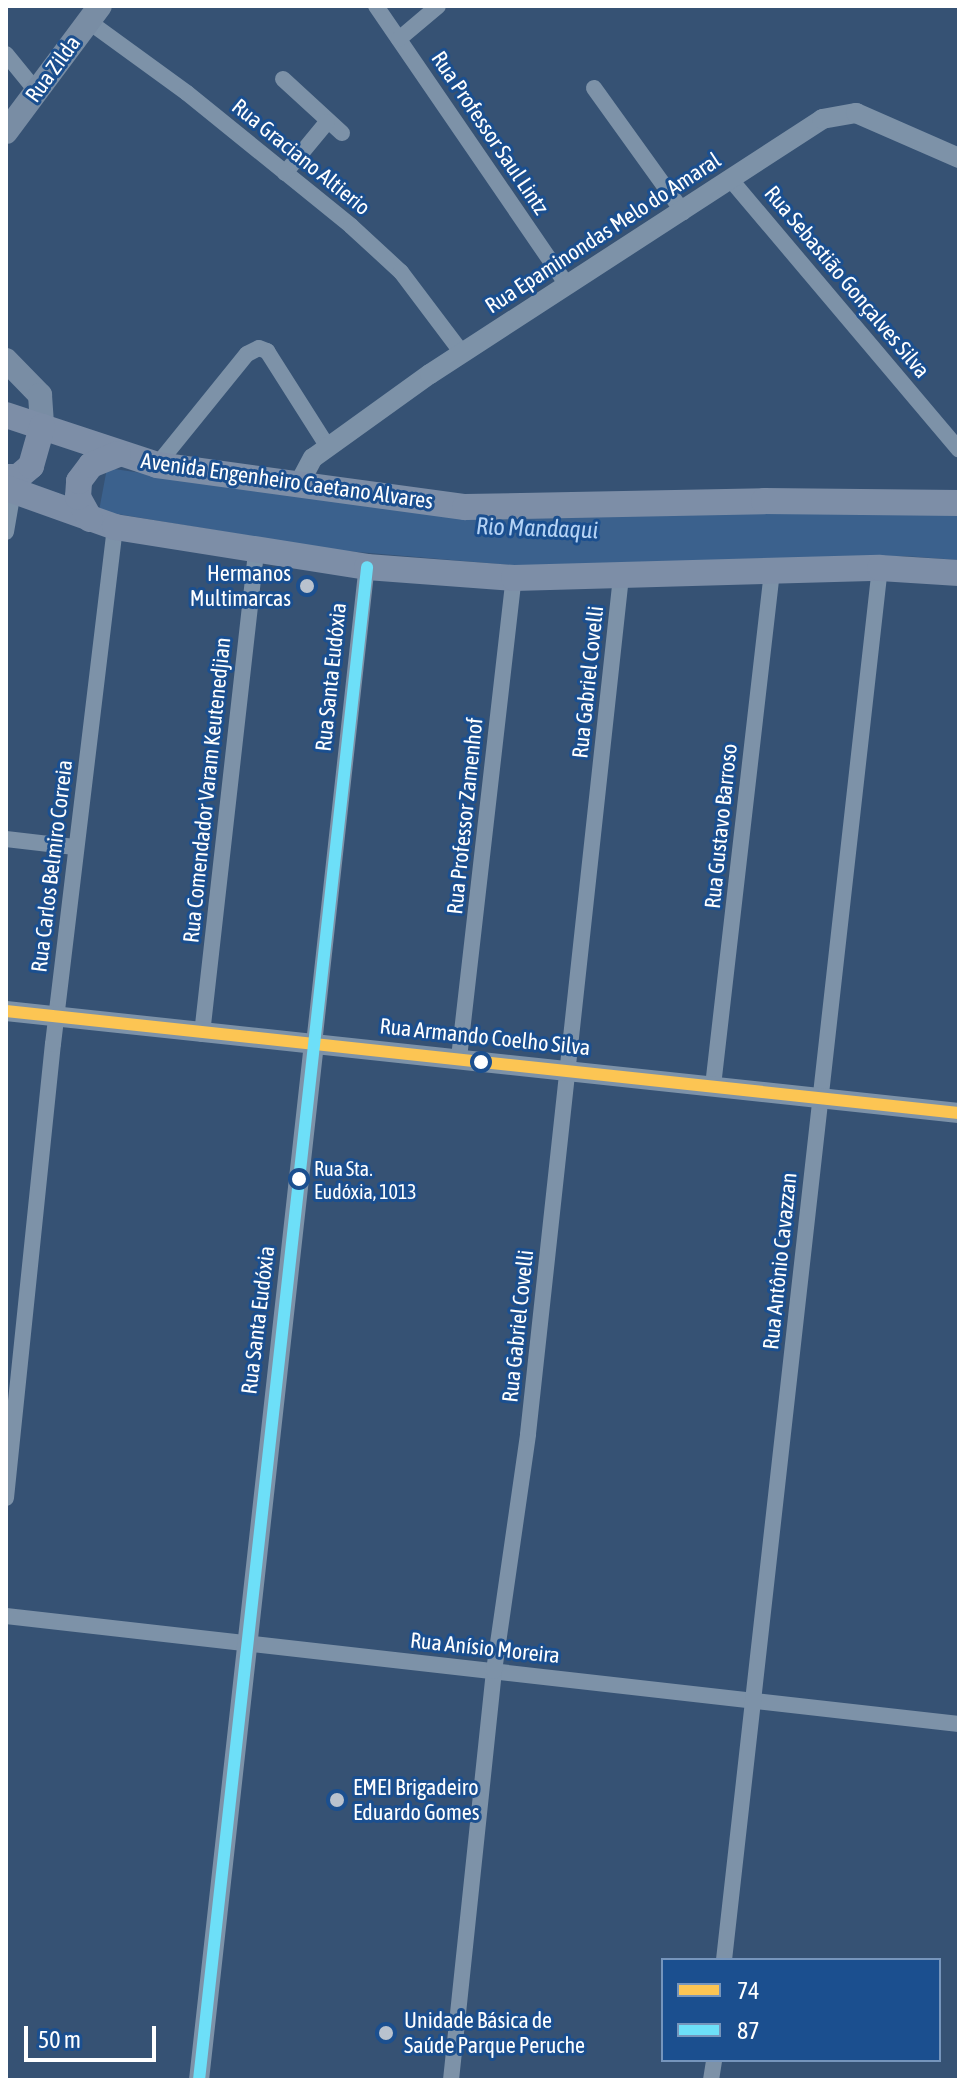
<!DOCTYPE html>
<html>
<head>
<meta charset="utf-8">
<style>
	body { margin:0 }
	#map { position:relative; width:965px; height:2086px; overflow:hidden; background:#365274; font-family:"Asap Condensed",sans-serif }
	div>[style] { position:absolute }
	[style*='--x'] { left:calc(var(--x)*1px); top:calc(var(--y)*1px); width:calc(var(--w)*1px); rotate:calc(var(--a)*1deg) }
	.water>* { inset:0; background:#3b618d }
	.minor>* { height:16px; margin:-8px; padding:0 8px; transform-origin:8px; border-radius:8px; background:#7d92a8 }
	.tertiary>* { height:20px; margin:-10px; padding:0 10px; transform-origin:10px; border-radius:10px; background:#7d92a8 }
	.secondary>* { height:24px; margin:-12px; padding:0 12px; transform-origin:12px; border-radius:12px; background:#798da4 }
	.primary>* { height:26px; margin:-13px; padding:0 13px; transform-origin:13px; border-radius:13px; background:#7d8ea7 }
	.bus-1>* { height:12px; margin:-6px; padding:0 6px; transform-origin:6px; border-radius:6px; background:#fcc553 }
	.bus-2>* { height:12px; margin:-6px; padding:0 6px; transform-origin:6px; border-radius:6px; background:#6ddff8 }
	.dots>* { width:22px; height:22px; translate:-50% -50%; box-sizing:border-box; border:4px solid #1b4f8f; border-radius:50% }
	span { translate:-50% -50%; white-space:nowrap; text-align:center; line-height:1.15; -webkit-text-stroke:6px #1b4f8f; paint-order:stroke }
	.bus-label { font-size:20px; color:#fff }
	.left { translate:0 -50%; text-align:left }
	.street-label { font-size:22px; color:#fff }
	.poi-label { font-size:22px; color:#fff }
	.right { translate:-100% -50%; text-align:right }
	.water-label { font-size:24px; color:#b5d3f5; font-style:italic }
	.frame { position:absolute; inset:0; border:8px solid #fff; pointer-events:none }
	.legend { position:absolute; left:661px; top:1958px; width:280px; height:104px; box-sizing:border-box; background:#1b4f8f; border:2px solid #7695bc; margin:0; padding:10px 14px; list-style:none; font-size:24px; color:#fff }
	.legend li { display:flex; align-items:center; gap:16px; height:40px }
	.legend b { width:40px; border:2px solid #7695bc }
	.scale { position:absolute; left:24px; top:2026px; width:132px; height:36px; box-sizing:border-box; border:4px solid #fff; border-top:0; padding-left:10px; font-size:24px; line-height:28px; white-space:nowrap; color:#fff; -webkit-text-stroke:6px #1b4f8f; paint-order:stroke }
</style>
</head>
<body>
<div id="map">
	<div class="water">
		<i style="clip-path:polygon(107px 468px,296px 495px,959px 511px,959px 560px,904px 556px,522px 566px,334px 550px,99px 511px)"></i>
	</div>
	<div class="minor">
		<i style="--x:376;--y:6;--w:337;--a:55.6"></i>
		<i style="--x:88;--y:21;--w:122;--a:36"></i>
		<i style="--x:187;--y:93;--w:211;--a:39"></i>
		<i style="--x:351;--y:226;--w:68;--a:42.6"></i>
		<i style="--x:401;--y:272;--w:101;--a:53"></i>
		<i style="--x:399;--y:39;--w:51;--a:-40.2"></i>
		<i style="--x:6;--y:54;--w:49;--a:50.8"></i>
		<i style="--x:283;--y:79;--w:80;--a:42.5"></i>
		<i style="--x:594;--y:88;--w:153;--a:54.3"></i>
		<i style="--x:285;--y:173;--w:66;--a:-50.5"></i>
		<i style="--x:731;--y:180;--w:353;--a:49.8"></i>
		<i style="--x:157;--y:465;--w:143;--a:-51"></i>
		<i style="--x:247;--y:354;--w:13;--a:-27"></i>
		<i style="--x:259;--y:348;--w:9;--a:21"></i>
		<i style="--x:267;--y:351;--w:114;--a:57.6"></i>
		<i style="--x:6;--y:532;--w:42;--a:-80.3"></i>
		<i style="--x:6;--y:839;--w:69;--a:6.6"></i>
		<i style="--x:202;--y:1034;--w:486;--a:-83.6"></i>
		<i style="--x:314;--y:1044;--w:480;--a:-83.7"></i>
		<i style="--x:459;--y:1058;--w:483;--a:-83.5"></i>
		<i style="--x:713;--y:1086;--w:518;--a:-83.46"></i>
		<i style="--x:6;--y:1498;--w:456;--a:-84.1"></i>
		<i style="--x:53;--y:1044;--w:521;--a:-83.16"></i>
		<i style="--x:6;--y:1616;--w:959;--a:6.47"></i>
		<i style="--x:724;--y:1960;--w:1401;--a:-83.61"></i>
		<i style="--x:451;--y:2080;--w:411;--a:-84"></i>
		<i style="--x:494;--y:1671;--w:239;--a:-81.8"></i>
		<i style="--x:528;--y:1434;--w:863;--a:-83.81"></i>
		<i style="--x:711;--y:2080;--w:20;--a:-81"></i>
	</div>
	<div class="tertiary">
		<i style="--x:300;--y:482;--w:27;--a:-62"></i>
		<i style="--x:313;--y:458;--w:144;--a:-35.7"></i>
		<i style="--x:430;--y:374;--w:468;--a:-33"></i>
		<i style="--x:822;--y:119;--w:35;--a:-10"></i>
		<i style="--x:856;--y:113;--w:112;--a:23.6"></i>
		<i style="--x:6;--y:1011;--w:958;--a:6.11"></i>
		<i style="--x:199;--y:2080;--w:1042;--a:-83.67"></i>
	</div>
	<div class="secondary">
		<i style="--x:6;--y:132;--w:157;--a:-53.3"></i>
		<i style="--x:6;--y:360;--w:49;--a:45.8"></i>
		<i style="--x:40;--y:395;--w:32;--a:86"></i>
	</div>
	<div class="primary">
		<i style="--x:6;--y:415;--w:159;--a:18.3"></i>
		<i style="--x:157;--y:465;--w:311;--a:7.8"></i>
		<i style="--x:465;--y:507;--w:299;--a:-1.1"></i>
		<i style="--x:764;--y:501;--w:195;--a:0.6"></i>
		<i style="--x:6;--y:477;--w:12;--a:0"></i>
		<i style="--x:18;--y:477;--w:17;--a:-40"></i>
		<i style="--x:31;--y:466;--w:41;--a:-74.2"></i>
		<i style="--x:6;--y:488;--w:116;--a:19.7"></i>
		<i style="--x:115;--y:527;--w:255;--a:9"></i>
		<i style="--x:367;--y:567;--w:147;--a:4.3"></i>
		<i style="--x:514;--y:578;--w:366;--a:-1.6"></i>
		<i style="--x:880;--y:568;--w:79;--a:3.6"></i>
		<i style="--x:90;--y:519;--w:25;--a:-119"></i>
		<i style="--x:78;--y:497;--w:16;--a:-86"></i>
		<i style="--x:79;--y:481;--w:20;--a:-53"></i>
		<i style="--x:91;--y:465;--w:29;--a:-22"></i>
	</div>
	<div class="bus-1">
		<i style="--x:6;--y:1011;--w:958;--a:6.11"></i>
	</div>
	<div class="bus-2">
		<i style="--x:199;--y:2080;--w:1522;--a:-83.66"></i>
	</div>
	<div class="dots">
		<i style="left:307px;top:586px;background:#b9c2ce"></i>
		<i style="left:481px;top:1062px;background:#fff"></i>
		<i style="left:299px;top:1179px;background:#fff"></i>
		<i style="left:337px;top:1800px;background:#b9c2ce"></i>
		<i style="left:386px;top:2033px;background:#b9c2ce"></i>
	</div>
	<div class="bus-label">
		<span class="left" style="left:314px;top:1180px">Rua Sta.<br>Eudóxia, 1013</span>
	</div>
	<div class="street-label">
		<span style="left:53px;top:69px;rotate:-54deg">Rua Zilda</span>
		<span style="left:490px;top:133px;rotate:56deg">Rua Professor Saul Lintz</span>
		<span style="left:301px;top:157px;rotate:39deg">Rua Graciano Altierio</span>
		<span style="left:603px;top:233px;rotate:-33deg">Rua Epaminondas Melo do Amaral</span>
		<span style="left:847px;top:282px;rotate:50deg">Rua Sebastião Gonçalves Silva</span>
		<span style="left:287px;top:481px;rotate:8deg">Avenida Engenheiro Caetano Alvares</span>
		<span style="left:331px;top:677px;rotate:-84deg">Rua Santa Eudóxia</span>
		<span style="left:588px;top:682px;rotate:-84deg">Rua Gabriel Covelli</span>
		<span style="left:207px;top:790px;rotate:-84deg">Rua Comendador Varam Keutenedjian</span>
		<span style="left:465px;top:816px;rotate:-84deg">Rua Professor Zamenhof</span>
		<span style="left:721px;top:826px;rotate:-84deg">Rua Gustavo Barroso</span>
		<span style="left:52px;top:866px;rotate:-83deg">Rua Carlos Belmiro Correia</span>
		<span style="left:485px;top:1037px;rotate:6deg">Rua Armando Coelho Silva</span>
		<span style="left:780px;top:1261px;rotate:-84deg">Rua Antônio Cavazzan</span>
		<span style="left:258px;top:1320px;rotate:-83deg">Rua Santa Eudóxia</span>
		<span style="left:518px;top:1326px;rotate:-84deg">Rua Gabriel Covelli</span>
		<span style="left:485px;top:1648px;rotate:6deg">Rua Anísio Moreira</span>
	</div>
	<div class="poi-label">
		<span class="right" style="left:291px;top:586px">Hermanos<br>Multimarcas</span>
		<span class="left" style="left:353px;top:1800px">EMEI Brigadeiro<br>Eduardo Gomes</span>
		<span class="left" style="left:404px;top:2033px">Unidade Básica de<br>Saúde Parque Peruche</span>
	</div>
	<div class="water-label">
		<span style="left:537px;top:528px;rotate:2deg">Rio Mandaqui</span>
	</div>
	<div class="frame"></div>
	<ul class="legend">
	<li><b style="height:10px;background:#fcc553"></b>74</li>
	<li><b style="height:10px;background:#6ddff8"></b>87</li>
	</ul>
	<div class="scale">50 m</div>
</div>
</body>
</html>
